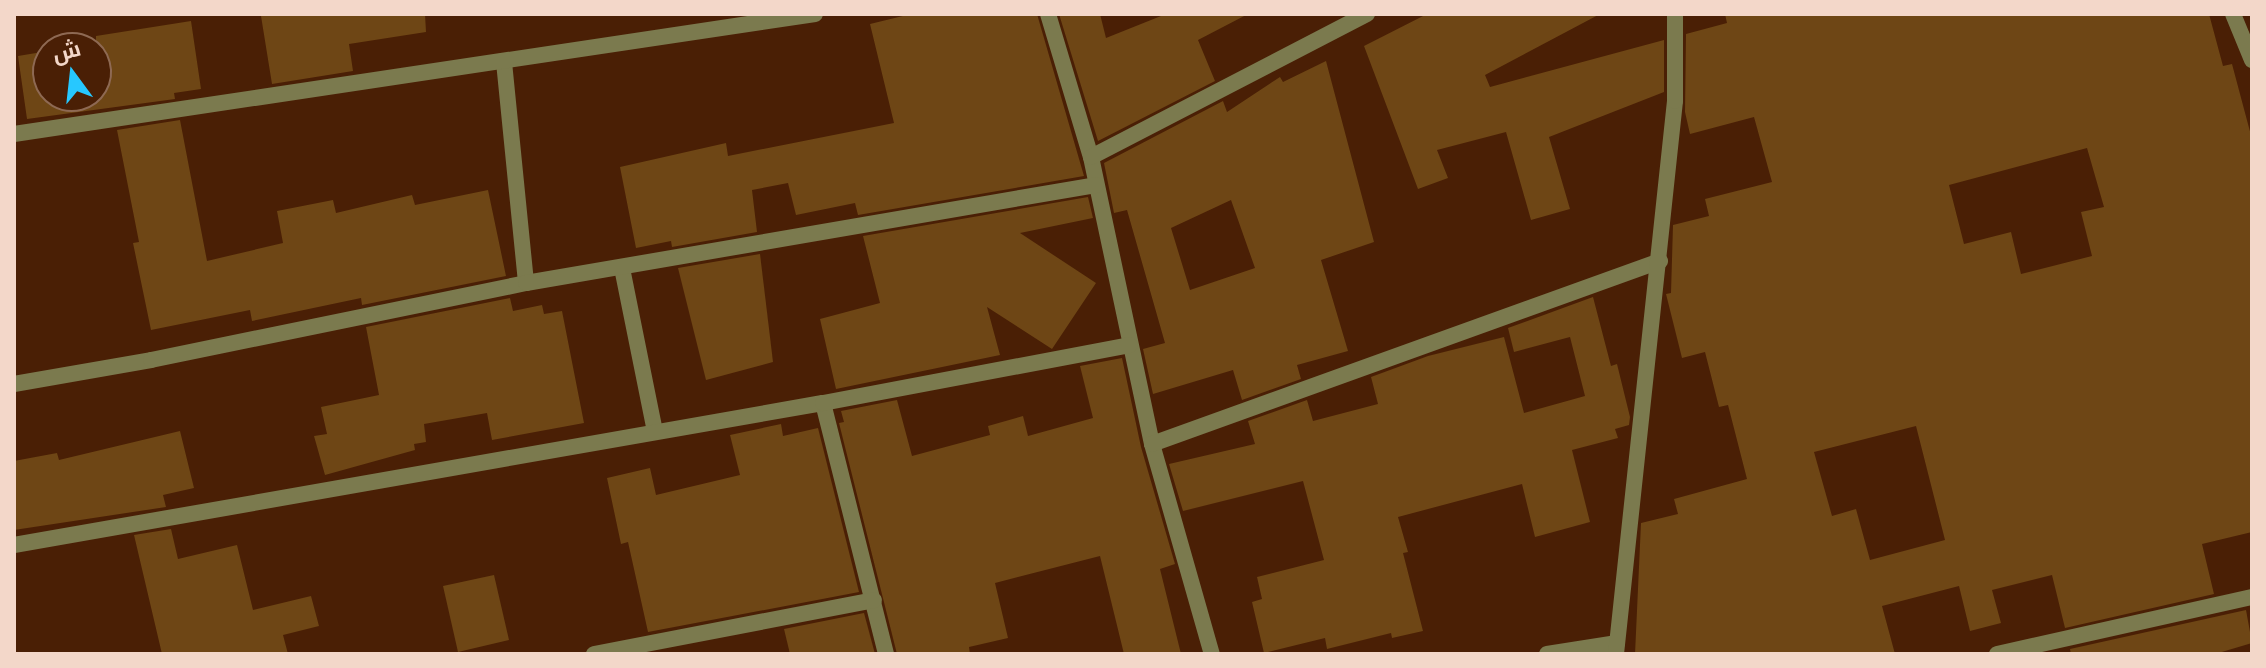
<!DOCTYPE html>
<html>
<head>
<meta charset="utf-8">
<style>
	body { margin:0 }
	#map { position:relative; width:2266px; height:668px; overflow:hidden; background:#4a1f05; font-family:"Golos Text",Cairo,sans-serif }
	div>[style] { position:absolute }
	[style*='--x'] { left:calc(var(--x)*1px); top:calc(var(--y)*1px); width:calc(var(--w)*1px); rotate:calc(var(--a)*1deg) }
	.building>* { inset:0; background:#6e4615 }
	.street>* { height:16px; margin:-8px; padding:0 8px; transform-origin:8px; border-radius:8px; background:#7b7a4e }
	span { translate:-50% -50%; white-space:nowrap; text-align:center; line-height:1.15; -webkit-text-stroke:8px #4a1f05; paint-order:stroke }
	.frame { position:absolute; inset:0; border:16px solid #f3d7c9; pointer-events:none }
	.north { position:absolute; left:32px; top:32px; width:80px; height:80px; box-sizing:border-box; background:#4a1f05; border:2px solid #8e6953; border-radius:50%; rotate:345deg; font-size:22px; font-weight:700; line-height:32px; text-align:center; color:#f3d7c9 }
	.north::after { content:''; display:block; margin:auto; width:28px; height:36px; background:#27c8ff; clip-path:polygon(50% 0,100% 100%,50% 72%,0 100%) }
</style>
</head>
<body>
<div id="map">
	<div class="building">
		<i style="clip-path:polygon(277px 14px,425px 14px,426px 32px,349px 44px,353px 71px,272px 84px,261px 16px)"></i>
		<i style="clip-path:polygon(911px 14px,1037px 14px,1084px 176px,858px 215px,855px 203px,796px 215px,788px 183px,752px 190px,757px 232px,672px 247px,671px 241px,636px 248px,620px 167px,726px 143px,728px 156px,894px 123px,870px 24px)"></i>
		<i style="clip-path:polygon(1059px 14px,1100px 14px,1106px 38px,1166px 14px,1248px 14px,1198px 40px,1215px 81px,1098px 141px)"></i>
		<i style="clip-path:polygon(1427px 14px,1600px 14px,1485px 75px,1490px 87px,1664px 40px,1664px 92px,1549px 137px,1570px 209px,1531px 220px,1506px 132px,1437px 150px,1448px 178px,1418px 189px,1364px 46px)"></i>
		<i style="clip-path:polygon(evenodd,1725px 14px,2209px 14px,2223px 66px,2232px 64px,2252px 139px,2252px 532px,2202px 544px,2214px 594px,2065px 628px,2052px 575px,1992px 590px,2001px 623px,1970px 631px,1959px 586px,1882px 606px,1895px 654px,1635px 654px,1641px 523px,1678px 514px,1674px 499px,1747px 479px,1728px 405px,1719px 407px,1705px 352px,1682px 358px,1666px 294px,1671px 293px,1673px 225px,1709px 216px,1705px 199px,1772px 182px,1754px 117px,1690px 134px,1685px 112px,1686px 34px,1727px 23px,1725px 14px,2087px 148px,2104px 207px,2081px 212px,2092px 256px,2021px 274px,2011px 232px,1964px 244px,1949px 185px,2087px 148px,1725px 14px,1916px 426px,1945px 540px,1870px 560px,1856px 509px,1832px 516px,1814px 452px,1916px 426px)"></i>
		<i style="clip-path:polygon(191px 21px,201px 89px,174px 93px,175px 99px,27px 119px,18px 56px,48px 51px,48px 96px,96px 96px,96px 48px,70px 48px,96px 44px,96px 36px)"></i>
		<i style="clip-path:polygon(evenodd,1326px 61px,1374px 242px,1321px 260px,1348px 351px,1297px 365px,1301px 379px,1242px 400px,1233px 370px,1153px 394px,1143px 349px,1165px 343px,1127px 210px,1114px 213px,1104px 163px,1223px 101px,1227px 112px,1280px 77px,1283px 82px,1326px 61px,1231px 200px,1255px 268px,1190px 290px,1171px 228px,1231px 200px)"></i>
		<i style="clip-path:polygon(180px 120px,207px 261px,283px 243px,277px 211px,333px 200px,336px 213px,412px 195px,415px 205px,488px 190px,506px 276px,362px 305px,361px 298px,252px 321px,250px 310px,151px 330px,133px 243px,139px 242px,117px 130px)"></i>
		<i style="clip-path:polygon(1088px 197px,1093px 218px,1020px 233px,1096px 283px,1052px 349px,987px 307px,1000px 355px,836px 389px,820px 319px,880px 303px,863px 236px)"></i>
		<i style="clip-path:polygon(760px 254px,773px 362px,706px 380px,678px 268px)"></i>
		<i style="clip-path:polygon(1593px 297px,1611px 366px,1617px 364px,1630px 417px,1629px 425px,1615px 429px,1618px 438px,1572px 450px,1590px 522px,1535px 537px,1522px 484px,1398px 517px,1408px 552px,1403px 553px,1423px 631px,1392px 638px,1391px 633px,1327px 649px,1325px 638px,1264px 653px,1252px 602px,1262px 599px,1257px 577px,1324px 560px,1303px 481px,1183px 511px,1169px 464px,1255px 444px,1248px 421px,1307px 400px,1313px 421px,1378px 404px,1371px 377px,1428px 356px,1504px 337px,1524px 413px,1585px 396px,1570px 337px,1514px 352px,1508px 328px)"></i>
		<i style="clip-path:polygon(510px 298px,513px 311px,542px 305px,544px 314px,562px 311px,584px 423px,492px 440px,487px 413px,424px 424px,426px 442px,414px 444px,415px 450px,325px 475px,314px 436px,327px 434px,321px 407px,379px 395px,366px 327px)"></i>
		<i style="clip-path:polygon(1122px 358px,1141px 447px,1175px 564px,1160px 569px,1181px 654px,1124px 654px,1100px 556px,995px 583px,1008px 638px,969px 647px,970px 654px,897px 654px,839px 423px,844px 422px,841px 411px,897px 400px,912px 456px,990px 435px,988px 426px,1023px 416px,1028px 436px,1093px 418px,1080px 366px)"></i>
		<i style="clip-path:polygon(781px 424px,783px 436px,818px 428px,859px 592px,648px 632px,628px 542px,621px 544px,607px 478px,650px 468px,656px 495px,740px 475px,730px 435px)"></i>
		<i style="clip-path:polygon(180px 431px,194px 488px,163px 495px,166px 507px,14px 530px,14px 461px,57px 453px,59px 460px)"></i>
		<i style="clip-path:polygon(171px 529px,178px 559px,237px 545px,253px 610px,311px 596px,319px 626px,283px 635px,288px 654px,162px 654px,134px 535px)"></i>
		<i style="clip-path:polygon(494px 575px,509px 640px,458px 652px,443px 586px)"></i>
		<i style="clip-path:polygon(2246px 610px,2252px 643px,2215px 654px,2071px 654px,2070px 649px)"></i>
		<i style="clip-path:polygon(864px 613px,875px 654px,790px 654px,784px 629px)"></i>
	</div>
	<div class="street">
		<i style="--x:1048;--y:14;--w:149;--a:73.3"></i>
		<i style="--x:1091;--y:157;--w:293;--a:78"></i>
		<i style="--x:1152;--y:444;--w:218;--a:74.1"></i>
		<i style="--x:2233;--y:14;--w:50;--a:67.6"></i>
		<i style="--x:504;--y:62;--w:222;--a:84.3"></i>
		<i style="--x:14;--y:134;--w:810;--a:-8.52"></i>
		<i style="--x:1091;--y:157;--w:311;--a:-27.4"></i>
		<i style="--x:622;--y:268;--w:167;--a:78.6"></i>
		<i style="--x:14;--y:384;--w:139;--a:-9.9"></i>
		<i style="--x:151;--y:360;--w:383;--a:-11.6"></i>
		<i style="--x:526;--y:283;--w:578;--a:-9.76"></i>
		<i style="--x:823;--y:403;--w:259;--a:75.9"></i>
		<i style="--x:1152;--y:444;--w:540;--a:-19.81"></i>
		<i style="--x:14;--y:545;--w:821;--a:-9.96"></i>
		<i style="--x:823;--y:403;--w:312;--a:-10.7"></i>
		<i style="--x:594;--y:654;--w:285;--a:-10.9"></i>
		<i style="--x:1547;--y:654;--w:71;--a:-8.9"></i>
		<i style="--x:1616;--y:654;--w:556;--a:-83.91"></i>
		<i style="--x:1675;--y:101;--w:87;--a:-90"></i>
		<i style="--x:1997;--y:654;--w:261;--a:-12.6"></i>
	</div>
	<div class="frame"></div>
	<div class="north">ش</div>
</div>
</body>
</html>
